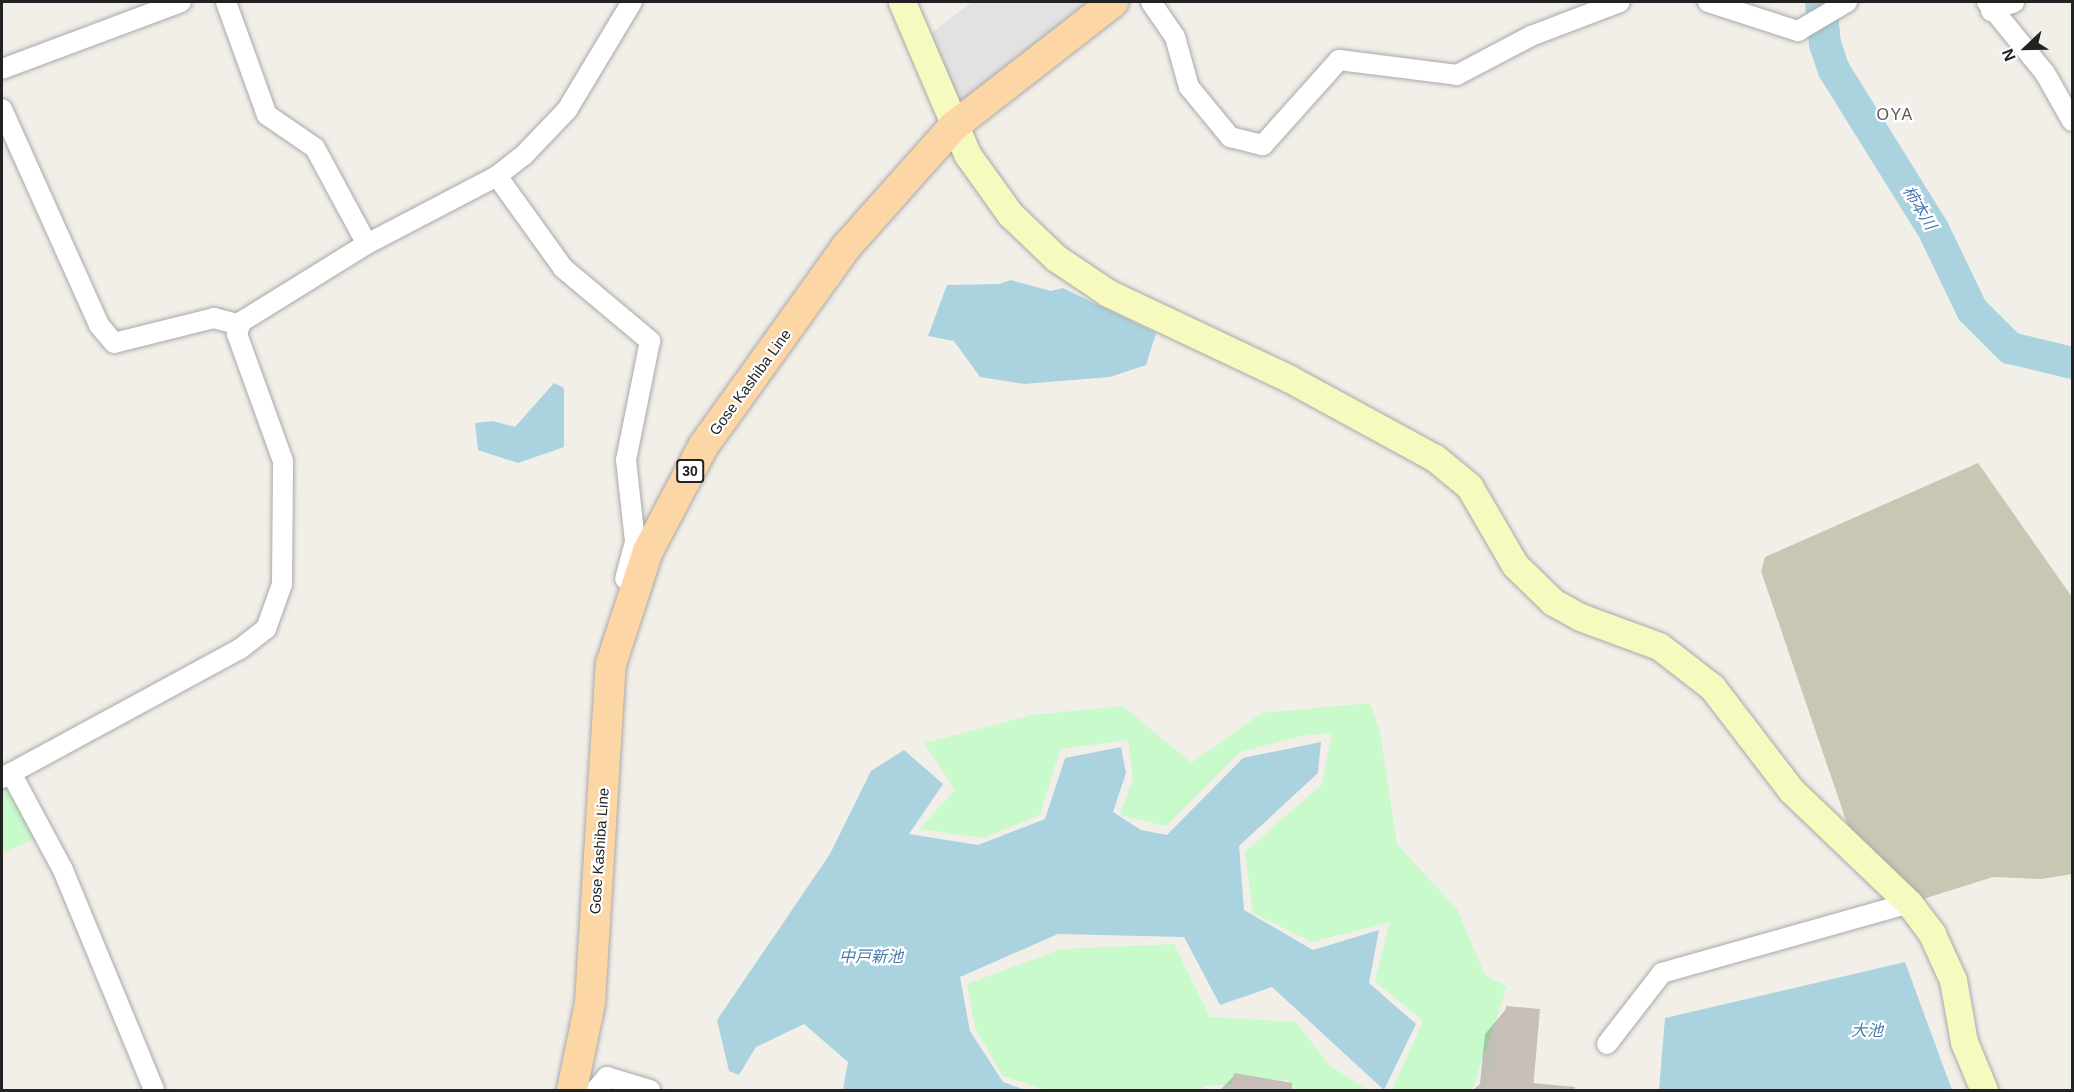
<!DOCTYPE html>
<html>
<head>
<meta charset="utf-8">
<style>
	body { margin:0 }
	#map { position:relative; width:2074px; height:1092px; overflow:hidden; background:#f2efe9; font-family:Helvetica,"Noto Sans JP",sans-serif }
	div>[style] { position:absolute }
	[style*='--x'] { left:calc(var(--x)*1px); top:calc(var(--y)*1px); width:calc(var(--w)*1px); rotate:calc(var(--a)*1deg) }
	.construction>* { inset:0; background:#c7c7b4 }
	.park>* { inset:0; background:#c8facc }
	.parking>* { inset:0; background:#e2e2e2 }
	.water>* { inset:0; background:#aad3df }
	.shadow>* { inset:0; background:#0003 }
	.river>* { height:32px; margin:-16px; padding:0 16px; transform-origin:16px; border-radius:16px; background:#aad3df }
	.building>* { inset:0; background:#c7bfb8 }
	.roads { filter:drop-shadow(0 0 2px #a9a9a9) drop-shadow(0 0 2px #a9a9a9) }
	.street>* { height:20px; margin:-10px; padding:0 10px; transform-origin:10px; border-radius:10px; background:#fff }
	.secondary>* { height:27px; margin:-13.5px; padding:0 13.5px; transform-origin:13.5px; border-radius:13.5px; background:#f7fabf }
	.primary>* { height:30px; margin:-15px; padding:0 15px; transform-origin:15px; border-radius:15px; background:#fcd6a4 }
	span { translate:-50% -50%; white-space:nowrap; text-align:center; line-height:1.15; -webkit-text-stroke:4.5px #fff; paint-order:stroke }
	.shield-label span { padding:2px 4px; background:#fff; border:2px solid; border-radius:4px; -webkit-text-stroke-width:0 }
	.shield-label { font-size:14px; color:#222; font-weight:700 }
	.street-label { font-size:15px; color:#222 }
	.neighbourhood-label { font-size:16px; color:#555; letter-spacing:1.5px }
	.water-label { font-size:16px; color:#4a7aab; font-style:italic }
	.frame { position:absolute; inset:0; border:3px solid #222; pointer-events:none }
	.north { position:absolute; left:1996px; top:18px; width:60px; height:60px; -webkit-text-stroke:4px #fff; paint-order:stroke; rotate:248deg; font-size:16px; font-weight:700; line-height:24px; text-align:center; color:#222 }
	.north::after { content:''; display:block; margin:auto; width:21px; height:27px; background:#222; clip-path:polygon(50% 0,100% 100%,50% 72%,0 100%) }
</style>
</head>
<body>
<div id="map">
	<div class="construction">
		<i style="clip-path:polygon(1978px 463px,2072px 597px,2072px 874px,2041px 879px,1993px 877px,1923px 899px,1852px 838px,1761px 571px,1765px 557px)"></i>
	</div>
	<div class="park">
		<i style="clip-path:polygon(1370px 703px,1380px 732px,1397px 844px,1457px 909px,1485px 975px,1507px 987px,1472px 1090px,1392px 1090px,1423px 1021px,1375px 981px,1390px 922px,1312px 942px,1253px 913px,1245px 852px,1322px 784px,1332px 733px,1301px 736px,1240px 752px,1166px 826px,1120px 815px,1133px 778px,1128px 740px,1060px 749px,1040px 815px,983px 838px,919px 829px,955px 790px,924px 743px,1032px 715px,1123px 706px,1191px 763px,1262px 713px)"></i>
		<i style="clip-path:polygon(10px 782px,37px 838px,2px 853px,2px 784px)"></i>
		<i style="clip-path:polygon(1174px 944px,1210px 1017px,1296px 1022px,1330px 1066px,1368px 1090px,1294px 1090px,1287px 1080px,1204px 1086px,1204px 1090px,1046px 1090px,1003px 1076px,975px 1028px,967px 984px,1061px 949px)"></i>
	</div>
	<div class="parking">
		<i style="clip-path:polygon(972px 2px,1108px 2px,969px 105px,957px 99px,929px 35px)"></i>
	</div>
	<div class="water">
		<i style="clip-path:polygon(1011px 280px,1051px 291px,1063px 288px,1156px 333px,1146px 365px,1110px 377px,1024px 384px,980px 377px,954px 341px,928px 336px,947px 285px,999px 284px)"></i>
		<i style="clip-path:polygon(554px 383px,564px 388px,564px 447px,518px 463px,478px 450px,475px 423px,493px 421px,515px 427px)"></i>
		<i style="clip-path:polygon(1321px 742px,1318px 773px,1239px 846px,1244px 910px,1313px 950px,1379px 930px,1369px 983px,1416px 1024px,1384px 1090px,1272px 987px,1220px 1005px,1184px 937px,1058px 934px,960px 977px,970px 1031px,1003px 1082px,1025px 1090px,843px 1090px,848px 1062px,804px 1024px,756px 1047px,739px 1075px,729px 1071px,717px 1020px,830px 854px,871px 771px,904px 750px,943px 784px,909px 834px,978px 845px,1045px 819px,1065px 758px,1121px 747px,1126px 773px,1113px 812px,1141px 830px,1167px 835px,1243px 758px)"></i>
		<i style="clip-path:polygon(1905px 962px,1952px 1090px,1659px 1090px,1665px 1018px)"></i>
	</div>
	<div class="shadow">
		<i style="clip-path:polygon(1507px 1008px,1532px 1083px,1575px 1087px,1574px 1090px,1473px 1090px,1480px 1084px,1485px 1034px)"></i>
		<i style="clip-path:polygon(1235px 1075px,1276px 1082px,1277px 1090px,1220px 1090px)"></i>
	</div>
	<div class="river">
		<i style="--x:1821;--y:2;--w:42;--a:84.6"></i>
		<i style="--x:1825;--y:44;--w:28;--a:71"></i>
		<i style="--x:1834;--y:70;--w:187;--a:58.1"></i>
		<i style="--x:1933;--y:229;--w:90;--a:64.3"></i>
		<i style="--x:1972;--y:310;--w:54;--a:45"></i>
		<i style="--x:2010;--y:348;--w:64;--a:13.6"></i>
	</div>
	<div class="building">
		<i style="clip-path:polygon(1506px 1006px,1540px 1009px,1533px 1090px,1486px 1090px,1487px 1075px,1494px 1075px,1499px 1018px,1505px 1018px)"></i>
		<i style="clip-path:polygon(1234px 1073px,1292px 1083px,1292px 1090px,1231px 1090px)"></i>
	</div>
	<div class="roads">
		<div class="street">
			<i style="--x:226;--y:2;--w:120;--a:70.1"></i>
			<i style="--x:267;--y:115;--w:58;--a:34.5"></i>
			<i style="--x:315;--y:148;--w:109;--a:61.6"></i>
			<i style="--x:1151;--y:2;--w:42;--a:55.6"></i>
			<i style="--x:1175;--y:37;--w:52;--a:74.4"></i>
			<i style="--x:1189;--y:87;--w:65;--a:50.6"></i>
			<i style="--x:1230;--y:137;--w:34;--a:14"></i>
			<i style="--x:1263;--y:145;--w:114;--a:-48.2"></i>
			<i style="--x:1339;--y:60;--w:119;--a:7.2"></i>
			<i style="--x:1457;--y:75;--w:84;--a:-27.8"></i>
			<i style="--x:1531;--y:36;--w:95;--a:-20.9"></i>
			<i style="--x:1708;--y:2;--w:95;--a:17.9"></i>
			<i style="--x:1798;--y:31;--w:57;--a:-30.6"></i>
			<i style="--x:1987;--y:2;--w:92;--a:50.8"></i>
			<i style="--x:2045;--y:73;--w:55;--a:60.6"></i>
			<i style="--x:1991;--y:11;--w:25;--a:-21"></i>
			<i style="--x:2;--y:69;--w:191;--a:-20.5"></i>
			<i style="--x:2;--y:109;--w:237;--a:65.8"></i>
			<i style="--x:99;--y:325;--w:23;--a:50"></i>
			<i style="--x:114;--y:343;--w:103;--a:-14"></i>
			<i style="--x:214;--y:318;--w:27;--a:15"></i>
			<i style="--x:497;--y:176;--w:113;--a:54.3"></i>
			<i style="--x:563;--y:268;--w:114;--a:40"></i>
			<i style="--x:650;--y:341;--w:121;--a:101.4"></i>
			<i style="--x:626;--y:460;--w:82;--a:83.7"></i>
			<i style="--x:635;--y:542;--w:38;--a:105"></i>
			<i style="--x:11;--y:773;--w:110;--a:61.8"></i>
			<i style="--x:63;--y:870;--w:238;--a:67.5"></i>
			<i style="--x:2;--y:778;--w:271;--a:-28.5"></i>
			<i style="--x:240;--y:649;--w:33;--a:-38"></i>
			<i style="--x:266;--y:629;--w:48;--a:-70.4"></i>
			<i style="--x:282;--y:584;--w:123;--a:-89.5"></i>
			<i style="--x:283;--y:461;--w:135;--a:-109.9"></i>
			<i style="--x:237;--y:334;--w:13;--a:-72"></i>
			<i style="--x:241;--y:322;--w:148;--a:-31.8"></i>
			<i style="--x:367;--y:244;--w:147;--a:-27.6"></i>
			<i style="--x:497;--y:176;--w:33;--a:-38"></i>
			<i style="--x:523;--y:156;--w:64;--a:-46.3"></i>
			<i style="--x:567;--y:110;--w:126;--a:-59"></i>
			<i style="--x:1607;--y:1044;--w:90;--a:-52.2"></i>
			<i style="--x:1662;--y:973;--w:257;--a:-15.8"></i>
			<i style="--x:596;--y:1090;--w:17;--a:-50"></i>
			<i style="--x:607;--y:1077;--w:45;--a:16.8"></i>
		</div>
		<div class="secondary">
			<i style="--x:902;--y:2;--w:165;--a:66.8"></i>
			<i style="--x:967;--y:154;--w:74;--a:54.4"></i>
			<i style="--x:1010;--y:214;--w:64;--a:43.7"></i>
			<i style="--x:1056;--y:258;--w:63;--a:33.9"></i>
			<i style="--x:1108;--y:293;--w:199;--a:25.3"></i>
			<i style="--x:1288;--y:378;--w:167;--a:28.6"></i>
			<i style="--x:1435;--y:458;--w:44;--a:39.5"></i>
			<i style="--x:1469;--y:486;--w:91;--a:59.8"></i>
			<i style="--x:1515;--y:565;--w:53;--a:44.2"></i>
			<i style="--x:1553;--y:602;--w:31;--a:29"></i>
			<i style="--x:1580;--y:617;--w:84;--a:20.2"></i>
			<i style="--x:1659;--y:646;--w:67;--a:37.7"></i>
			<i style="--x:1712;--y:687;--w:130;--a:52.5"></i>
			<i style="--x:1791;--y:790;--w:163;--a:43.8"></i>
			<i style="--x:1909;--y:903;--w:39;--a:53"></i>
			<i style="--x:1932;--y:934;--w:51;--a:65.5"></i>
			<i style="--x:1953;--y:980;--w:63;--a:79.9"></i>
			<i style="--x:1964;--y:1042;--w:52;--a:67.4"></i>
		</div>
		<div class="primary">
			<i style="--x:572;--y:1090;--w:89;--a:-78.3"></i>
			<i style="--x:590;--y:1003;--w:340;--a:-86.5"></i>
			<i style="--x:611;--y:664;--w:119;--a:-71.9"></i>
			<i style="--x:648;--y:551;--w:120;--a:-62.2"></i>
			<i style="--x:704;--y:445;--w:245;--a:-54.3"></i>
			<i style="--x:847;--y:246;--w:161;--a:-48.3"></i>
			<i style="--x:954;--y:126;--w:202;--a:-37.9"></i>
		</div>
	</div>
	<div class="shield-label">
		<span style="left:690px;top:471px">30</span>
	</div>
	<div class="street-label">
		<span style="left:750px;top:382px;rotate:-54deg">Gose Kashiba Line</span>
		<span style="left:599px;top:851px;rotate:-86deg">Gose Kashiba Line</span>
	</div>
	<div class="neighbourhood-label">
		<span style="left:1895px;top:115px">OYA</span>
	</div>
	<div class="water-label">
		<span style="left:1919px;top:208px;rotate:59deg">柿本川</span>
		<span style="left:871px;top:957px">中戸新池</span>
		<span style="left:1867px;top:1031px">大池</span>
	</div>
	<div class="frame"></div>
	<div class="north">N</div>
</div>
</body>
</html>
